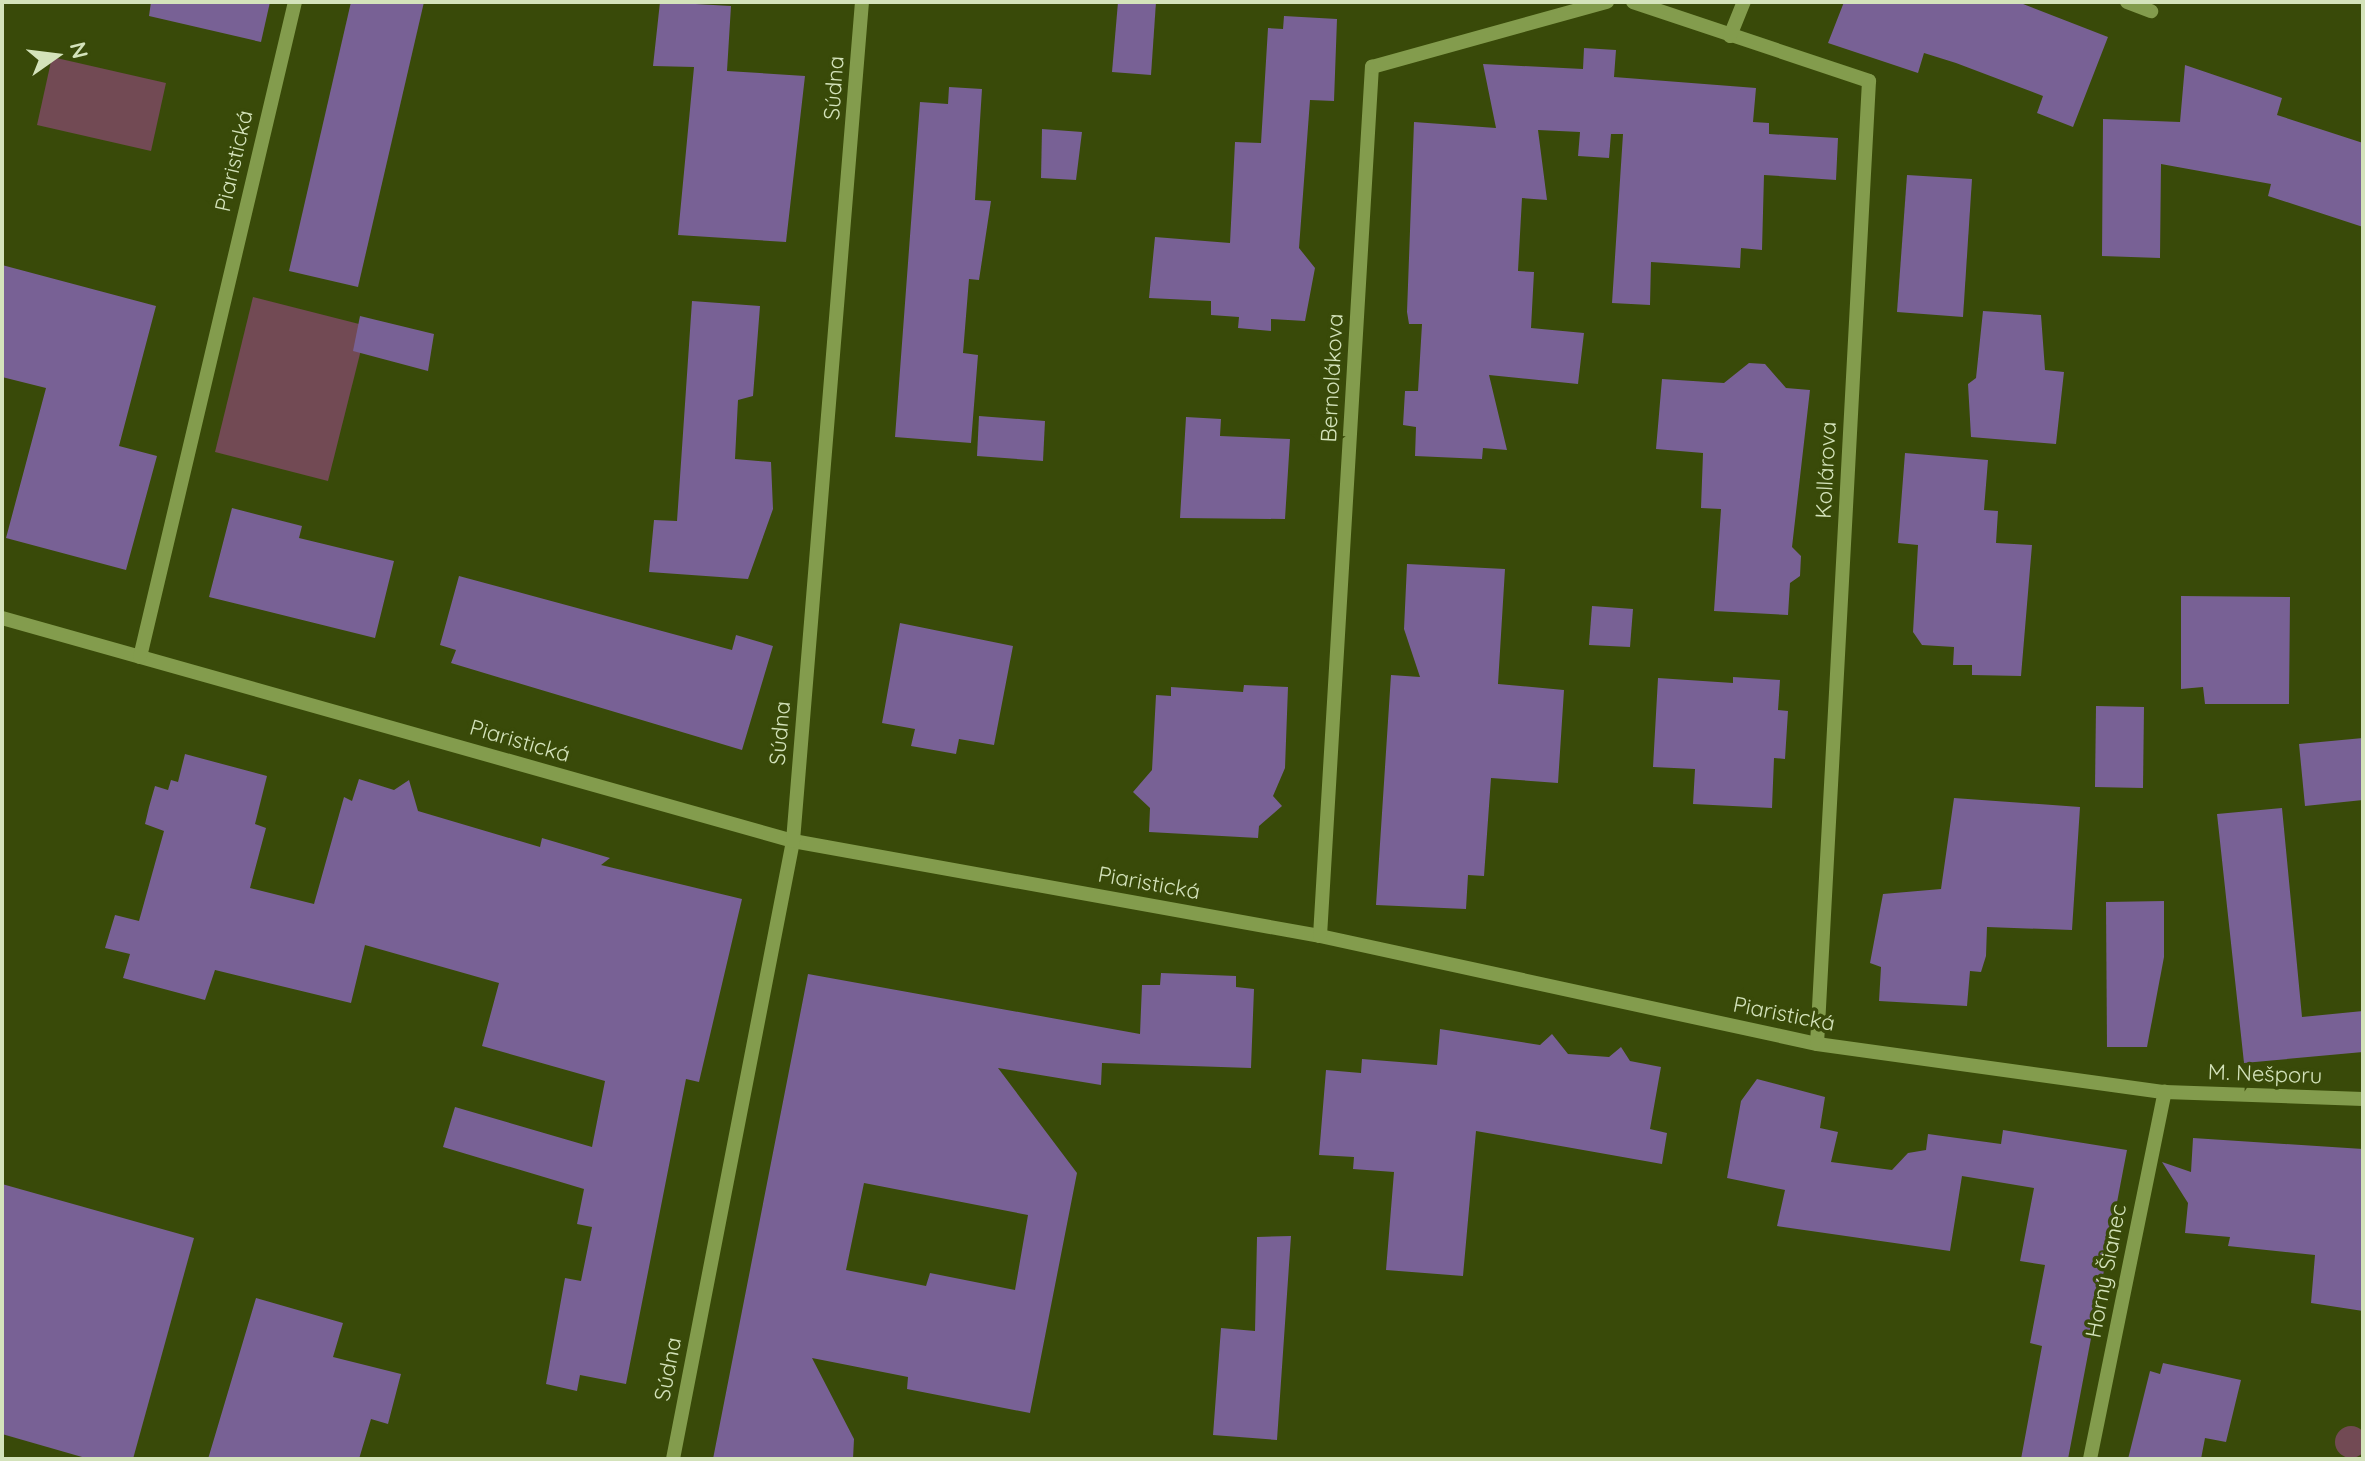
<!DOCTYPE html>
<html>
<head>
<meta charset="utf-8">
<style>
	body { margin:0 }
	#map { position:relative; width:2365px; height:1461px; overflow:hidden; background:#394a09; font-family:Quicksand,sans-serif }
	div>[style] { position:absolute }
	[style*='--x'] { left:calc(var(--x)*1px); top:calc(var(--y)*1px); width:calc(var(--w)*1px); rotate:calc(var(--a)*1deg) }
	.green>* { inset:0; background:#724a54 }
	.round { border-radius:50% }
	.building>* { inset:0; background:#786195 }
	.minor>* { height:14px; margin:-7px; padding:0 7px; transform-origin:7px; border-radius:7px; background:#839c4d }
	span { translate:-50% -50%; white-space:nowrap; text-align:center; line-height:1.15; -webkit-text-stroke:7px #394a09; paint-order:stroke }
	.street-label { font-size:22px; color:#d4e3bb }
	.frame { position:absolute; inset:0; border:4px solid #d4e3bb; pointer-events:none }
	.north { position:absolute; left:16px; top:16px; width:80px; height:80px; -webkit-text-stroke:6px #394a09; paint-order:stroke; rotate:76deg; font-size:22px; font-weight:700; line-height:32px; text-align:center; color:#d4e3bb }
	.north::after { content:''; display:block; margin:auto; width:28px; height:36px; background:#d4e3bb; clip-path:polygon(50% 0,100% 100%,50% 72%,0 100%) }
</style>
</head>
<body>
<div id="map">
	<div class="green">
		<i style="clip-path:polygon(52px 57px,166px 83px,151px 151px,37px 125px)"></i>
		<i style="clip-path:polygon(253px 297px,367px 326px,328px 481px,215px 452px)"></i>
		<i class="round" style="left:2335px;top:1426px;width:32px;height:32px"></i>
	</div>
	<div class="building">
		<i style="clip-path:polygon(151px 2px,270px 2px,261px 42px,149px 16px)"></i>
		<i style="clip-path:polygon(351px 2px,424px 2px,358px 287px,289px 271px)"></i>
		<i style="clip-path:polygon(660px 2px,731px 6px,727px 71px,805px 76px,786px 242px,678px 235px,694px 67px,653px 66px)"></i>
		<i style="clip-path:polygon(1118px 2px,1156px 2px,1151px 75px,1112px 72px)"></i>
		<i style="clip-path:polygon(1844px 2px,2018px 2px,2108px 37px,2073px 127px,2037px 113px,2043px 96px,1956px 63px,1924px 53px,1918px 73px,1828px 43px)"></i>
		<i style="clip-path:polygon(1284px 16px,1337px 19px,1334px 101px,1310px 100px,1299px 248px,1315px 268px,1305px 321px,1271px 319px,1271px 331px,1238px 328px,1239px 317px,1211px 315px,1211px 301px,1149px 298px,1155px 237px,1230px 243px,1235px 142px,1261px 143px,1268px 28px,1283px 29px)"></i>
		<i style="clip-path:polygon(1584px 48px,1616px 50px,1614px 77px,1756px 88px,1753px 122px,1769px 123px,1769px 134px,1838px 138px,1836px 180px,1764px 175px,1762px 250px,1741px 248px,1740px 268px,1651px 262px,1650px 305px,1612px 303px,1623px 134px,1611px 134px,1609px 158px,1578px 156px,1580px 132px,1538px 130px,1547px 200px,1522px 198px,1518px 271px,1534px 272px,1531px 328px,1584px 333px,1578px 384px,1489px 375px,1507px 450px,1483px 448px,1482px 459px,1415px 456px,1416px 427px,1403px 425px,1405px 391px,1418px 391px,1422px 324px,1409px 324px,1407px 312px,1414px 122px,1496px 128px,1483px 64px,1583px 69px)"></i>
		<i style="clip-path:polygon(2185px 65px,2282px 98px,2277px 115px,2363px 143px,2363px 227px,2268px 196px,2271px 184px,2161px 164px,2160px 258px,2102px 256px,2103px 119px,2180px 122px)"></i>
		<i style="clip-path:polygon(949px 87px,982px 89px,975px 200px,991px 201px,979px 280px,969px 279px,963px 353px,978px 355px,971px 443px,895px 437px,920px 102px,948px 104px)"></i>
		<i style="clip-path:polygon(1042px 129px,1082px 132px,1076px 180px,1041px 178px)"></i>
		<i style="clip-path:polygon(1907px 175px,1972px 179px,1963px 317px,1897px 312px)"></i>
		<i style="clip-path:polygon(2px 265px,156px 306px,119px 446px,157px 456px,126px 570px,6px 538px,46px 388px,2px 377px)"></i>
		<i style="clip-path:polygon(692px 301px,760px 306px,753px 396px,738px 400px,735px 459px,771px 462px,773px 509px,748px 579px,649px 572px,654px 520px,677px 521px)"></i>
		<i style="clip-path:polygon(1983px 311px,2041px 315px,2045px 370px,2064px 372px,2056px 444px,1971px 437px,1968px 384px,1976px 378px)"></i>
		<i style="clip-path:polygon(360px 316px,434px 334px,428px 371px,353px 351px)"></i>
		<i style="clip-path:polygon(1749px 363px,1765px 364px,1786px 388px,1810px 390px,1792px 547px,1801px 556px,1800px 576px,1790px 583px,1788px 615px,1714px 611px,1721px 509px,1701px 508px,1703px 453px,1656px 449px,1662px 379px,1724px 383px)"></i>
		<i style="clip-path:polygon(979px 416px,1045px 421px,1043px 461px,977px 456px)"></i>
		<i style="clip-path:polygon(1186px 417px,1221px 419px,1220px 436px,1290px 439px,1285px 519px,1180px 518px)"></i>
		<i style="clip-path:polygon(1905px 453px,1988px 460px,1984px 510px,1998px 511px,1996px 543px,2032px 545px,2021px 676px,1972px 675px,1972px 665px,1953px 665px,1954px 647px,1922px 645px,1913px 632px,1918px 545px,1898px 543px)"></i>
		<i style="clip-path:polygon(232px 508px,302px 526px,299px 538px,394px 561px,375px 638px,209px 597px)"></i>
		<i style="clip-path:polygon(1407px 564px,1505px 569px,1498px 684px,1564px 690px,1558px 783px,1491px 778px,1484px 876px,1468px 875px,1466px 909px,1376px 905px,1391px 675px,1420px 677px,1404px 629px)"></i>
		<i style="clip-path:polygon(459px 576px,732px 650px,736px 635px,773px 646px,742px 750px,451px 663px,456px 650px,440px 645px)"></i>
		<i style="clip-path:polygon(2181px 596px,2290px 597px,2289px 704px,2205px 704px,2203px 687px,2181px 689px)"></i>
		<i style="clip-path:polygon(1592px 606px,1633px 609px,1630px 647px,1589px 645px)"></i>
		<i style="clip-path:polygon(900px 623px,1013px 646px,994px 745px,959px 739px,956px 754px,911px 746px,915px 729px,882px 723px)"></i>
		<i style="clip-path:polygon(1733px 677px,1780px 680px,1778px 710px,1788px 711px,1785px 759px,1774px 758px,1772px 808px,1693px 804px,1695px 769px,1653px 767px,1658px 678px,1733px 683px)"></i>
		<i style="clip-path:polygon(1244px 685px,1288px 687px,1285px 768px,1273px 796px,1282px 806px,1259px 826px,1258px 838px,1149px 832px,1150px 808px,1133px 792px,1152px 770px,1156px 695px,1171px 696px,1171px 687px,1243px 692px)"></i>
		<i style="clip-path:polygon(2096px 706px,2144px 707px,2143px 788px,2095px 787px)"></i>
		<i style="clip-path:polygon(2363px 738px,2363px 800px,2305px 806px,2299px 744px)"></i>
		<i style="clip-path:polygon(185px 754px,267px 776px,255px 824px,266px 828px,250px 888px,314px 904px,344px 797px,352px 801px,359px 779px,394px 790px,409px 780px,418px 811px,540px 847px,542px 838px,610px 858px,601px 865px,742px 899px,699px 1082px,686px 1079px,626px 1384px,580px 1375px,577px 1391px,546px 1384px,565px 1278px,581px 1281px,592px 1227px,577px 1224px,584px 1189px,443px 1147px,455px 1107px,592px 1147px,605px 1081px,482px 1046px,499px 983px,365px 945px,351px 1003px,215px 970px,205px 1000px,123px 978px,130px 954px,105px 948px,115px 915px,139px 921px,164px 831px,145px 824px,149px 807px,155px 786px,168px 790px,171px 780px,178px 782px)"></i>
		<i style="clip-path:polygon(1954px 798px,2080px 807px,2072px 930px,1987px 927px,1986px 956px,1981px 972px,1970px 971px,1967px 1006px,1879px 1001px,1881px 967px,1870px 963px,1883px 894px,1941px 889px)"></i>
		<i style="clip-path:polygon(2282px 808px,2302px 1017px,2363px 1011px,2363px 1052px,2244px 1063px,2217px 814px)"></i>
		<i style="clip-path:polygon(2164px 901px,2164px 957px,2147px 1047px,2107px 1047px,2106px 902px)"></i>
		<i style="clip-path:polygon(evenodd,1161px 973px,1236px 976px,1236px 987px,1254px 989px,1251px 1068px,1102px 1063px,1101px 1085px,998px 1068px,1077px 1173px,1030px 1413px,907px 1389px,908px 1377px,812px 1358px,854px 1439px,853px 1459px,713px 1459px,808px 974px,1140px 1034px,1142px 985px,1160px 985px,1161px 973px,864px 1183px,1028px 1215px,1015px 1290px,930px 1273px,926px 1286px,846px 1270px,864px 1183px)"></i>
		<i style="clip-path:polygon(1440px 1029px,1540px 1045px,1552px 1034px,1568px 1054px,1609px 1057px,1621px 1047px,1630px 1061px,1661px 1067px,1650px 1129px,1667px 1133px,1662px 1164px,1476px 1131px,1463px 1276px,1386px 1270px,1394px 1172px,1353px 1169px,1354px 1157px,1319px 1155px,1326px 1070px,1361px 1073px,1362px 1059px,1437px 1065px)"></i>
		<i style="clip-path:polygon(1757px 1079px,1825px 1097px,1820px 1128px,1838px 1132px,1831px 1162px,1892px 1170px,1908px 1153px,1926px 1150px,1928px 1134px,2001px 1144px,2003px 1130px,2127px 1150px,2068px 1459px,2021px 1459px,2042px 1346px,2030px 1343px,2045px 1265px,2020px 1261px,2034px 1188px,1962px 1176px,1950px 1251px,1777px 1226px,1785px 1190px,1727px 1178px,1741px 1101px)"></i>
		<i style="clip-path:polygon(2193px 1138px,2363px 1149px,2363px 1311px,2311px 1303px,2315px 1255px,2228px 1246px,2230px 1237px,2185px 1233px,2188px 1203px,2162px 1162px,2191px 1172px)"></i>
		<i style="clip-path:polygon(2px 1184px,194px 1238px,133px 1459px,89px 1459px,2px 1434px)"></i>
		<i style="clip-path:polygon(1291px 1236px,1277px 1440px,1213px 1435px,1221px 1328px,1255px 1331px,1257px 1237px)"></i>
		<i style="clip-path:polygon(256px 1298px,343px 1323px,333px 1357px,401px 1374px,388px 1424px,371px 1419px,359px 1459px,208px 1459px)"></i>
		<i style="clip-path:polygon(2163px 1363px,2241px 1380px,2226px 1442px,2205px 1438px,2201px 1459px,2128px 1459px,2150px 1371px,2160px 1374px)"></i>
	</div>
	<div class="minor">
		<i style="--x:1633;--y:2;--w:249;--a:18.5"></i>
		<i style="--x:1869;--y:81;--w:964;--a:93.09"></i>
		<i style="--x:2127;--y:2;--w:26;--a:21"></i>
		<i style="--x:1730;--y:36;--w:37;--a:-68"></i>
		<i style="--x:2;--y:618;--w:822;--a:15.74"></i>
		<i style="--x:793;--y:841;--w:535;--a:10.22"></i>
		<i style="--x:1320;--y:936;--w:509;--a:12.26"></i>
		<i style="--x:1817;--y:1044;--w:351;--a:7.9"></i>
		<i style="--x:2165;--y:1092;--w:198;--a:2"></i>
		<i style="--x:140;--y:657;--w:673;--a:-76.69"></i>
		<i style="--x:1320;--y:936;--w:871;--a:-86.58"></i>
		<i style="--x:1372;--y:67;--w:244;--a:-15.5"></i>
		<i style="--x:673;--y:1459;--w:630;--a:-79.01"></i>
		<i style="--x:793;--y:841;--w:842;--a:-85.3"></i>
		<i style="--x:2090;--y:1459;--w:375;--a:-78.5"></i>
	</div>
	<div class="street-label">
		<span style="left:834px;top:88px;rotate:-86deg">Súdna</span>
		<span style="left:234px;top:161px;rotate:-77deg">Piaristická</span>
		<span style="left:1332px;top:378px;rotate:-87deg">Bernolákova</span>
		<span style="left:1826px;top:470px;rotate:-87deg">Kollárova</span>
		<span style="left:780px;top:733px;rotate:-85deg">Súdna</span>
		<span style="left:520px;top:741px;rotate:16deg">Piaristická</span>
		<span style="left:1149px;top:883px;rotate:10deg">Piaristická</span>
		<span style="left:1784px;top:1014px;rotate:11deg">Piaristická</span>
		<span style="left:2265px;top:1074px;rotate:2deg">M. Nešporu</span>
		<span style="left:2106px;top:1271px;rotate:-79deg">Horný Šianec</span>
		<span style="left:668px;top:1369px;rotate:-79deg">Súdna</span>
	</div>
	<div class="frame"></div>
	<div class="north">N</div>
</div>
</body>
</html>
